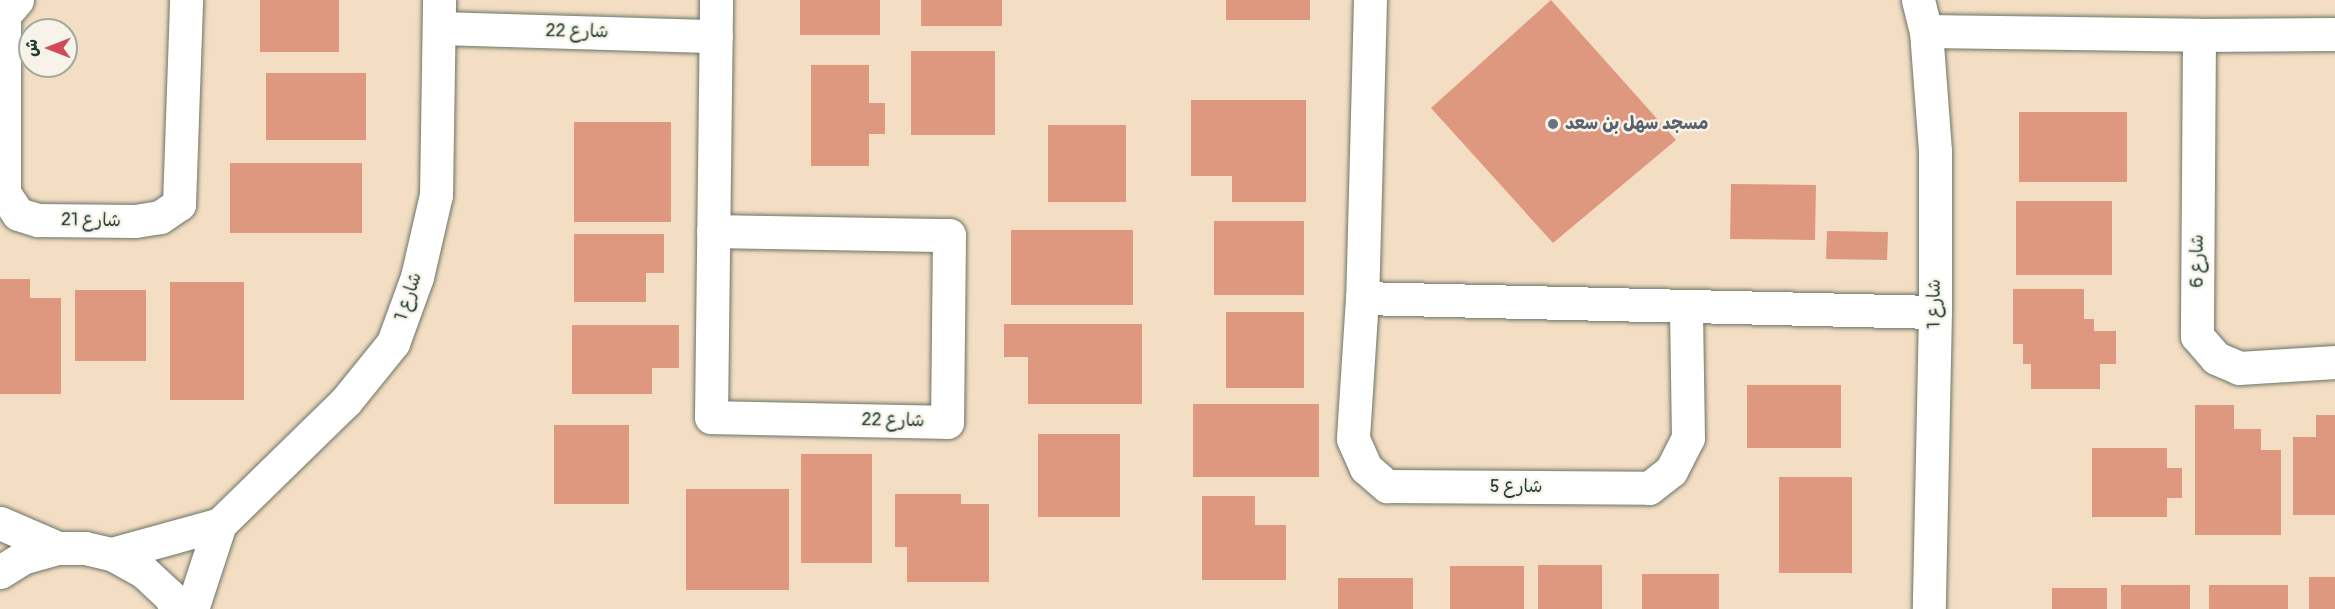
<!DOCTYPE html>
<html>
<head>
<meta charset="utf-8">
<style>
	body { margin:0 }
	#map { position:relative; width:2335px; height:609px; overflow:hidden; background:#f4dec3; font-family:Pangolin,"Playpen Sans Arabic",sans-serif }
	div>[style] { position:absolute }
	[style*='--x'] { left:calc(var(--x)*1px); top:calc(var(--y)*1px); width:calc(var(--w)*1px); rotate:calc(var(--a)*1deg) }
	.building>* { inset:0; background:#de987f }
	.roads { filter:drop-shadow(0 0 2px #6a7566) drop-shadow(0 0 2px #6a7566) }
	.minor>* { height:33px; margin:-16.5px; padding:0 16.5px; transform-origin:16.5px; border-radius:16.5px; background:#fff }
	.tertiary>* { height:33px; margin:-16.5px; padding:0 16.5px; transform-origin:16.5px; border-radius:16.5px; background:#fff }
	.secondary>* { height:33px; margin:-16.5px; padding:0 16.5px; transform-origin:16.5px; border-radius:16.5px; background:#fff }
	.dots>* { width:16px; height:16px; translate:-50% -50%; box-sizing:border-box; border:3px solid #f7f3e8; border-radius:50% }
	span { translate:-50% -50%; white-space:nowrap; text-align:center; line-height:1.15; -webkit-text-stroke:5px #f7f3e8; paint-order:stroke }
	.street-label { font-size:18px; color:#1f3d34 }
	.worship-label { font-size:18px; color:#5b616d; font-weight:700 }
	.left { translate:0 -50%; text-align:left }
	.north { position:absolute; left:18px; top:18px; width:60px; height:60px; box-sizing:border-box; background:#f7f3e8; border:2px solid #a1aaa0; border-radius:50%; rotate:270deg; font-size:16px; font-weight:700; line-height:24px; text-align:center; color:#1f3d34 }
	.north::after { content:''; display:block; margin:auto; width:21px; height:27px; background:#d1495b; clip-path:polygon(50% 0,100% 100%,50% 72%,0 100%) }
</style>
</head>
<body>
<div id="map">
	<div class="building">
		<i style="clip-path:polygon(260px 0,339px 0,339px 52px,260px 52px)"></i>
		<i style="clip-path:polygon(800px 0,880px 0,880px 35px,800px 35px)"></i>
		<i style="clip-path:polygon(921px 0,1002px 0,1002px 26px,921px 26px)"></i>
		<i style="clip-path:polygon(1226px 0,1310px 0,1310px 20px,1226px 20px)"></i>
		<i style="clip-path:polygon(1551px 0,1676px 140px,1553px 243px,1431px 108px)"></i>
		<i style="clip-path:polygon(911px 51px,995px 51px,995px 135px,911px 135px)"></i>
		<i style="clip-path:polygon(811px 65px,869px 65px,869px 103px,885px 103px,885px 134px,869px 134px,869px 166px,811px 166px)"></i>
		<i style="clip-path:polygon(266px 73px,366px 73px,366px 140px,266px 140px)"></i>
		<i style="clip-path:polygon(1191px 100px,1306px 100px,1306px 202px,1232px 202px,1232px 176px,1191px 176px)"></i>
		<i style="clip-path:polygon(2019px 112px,2127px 112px,2127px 182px,2019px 182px)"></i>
		<i style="clip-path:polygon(574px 122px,671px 122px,671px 222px,574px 222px)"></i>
		<i style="clip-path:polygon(1048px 125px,1126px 125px,1126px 202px,1048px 202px)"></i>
		<i style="clip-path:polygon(230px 163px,362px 163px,362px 233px,230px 233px)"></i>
		<i style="clip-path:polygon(1731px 184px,1816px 185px,1815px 240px,1730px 239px)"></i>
		<i style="clip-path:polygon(2016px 201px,2112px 201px,2112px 275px,2016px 275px)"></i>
		<i style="clip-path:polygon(1214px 221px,1304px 221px,1304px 295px,1214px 295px)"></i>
		<i style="clip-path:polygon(1011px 230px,1133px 230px,1133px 305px,1011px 305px)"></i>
		<i style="clip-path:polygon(1827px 231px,1888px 232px,1887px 260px,1826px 259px)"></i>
		<i style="clip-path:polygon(574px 234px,664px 234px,664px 273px,646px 273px,646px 302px,574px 302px)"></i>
		<i style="clip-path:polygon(0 279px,30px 279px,30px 298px,61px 298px,61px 394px,0 394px)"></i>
		<i style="clip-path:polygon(170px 282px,244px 282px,244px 400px,170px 400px)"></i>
		<i style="clip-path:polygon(2013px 289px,2084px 289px,2084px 319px,2094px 319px,2094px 331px,2116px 331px,2116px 364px,2100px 364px,2100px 389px,2031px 389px,2031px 364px,2023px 364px,2023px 344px,2013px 344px)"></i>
		<i style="clip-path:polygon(75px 290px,146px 290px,146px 361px,75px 361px)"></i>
		<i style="clip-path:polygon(1226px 312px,1304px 312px,1304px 388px,1226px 388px)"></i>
		<i style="clip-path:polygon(1004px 324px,1142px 324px,1142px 404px,1028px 404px,1028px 357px,1004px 357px)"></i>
		<i style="clip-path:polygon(572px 325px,679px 325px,679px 368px,652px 368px,652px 394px,572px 394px)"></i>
		<i style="clip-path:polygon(1747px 385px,1841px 385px,1841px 448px,1747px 448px)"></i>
		<i style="clip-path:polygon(1193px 404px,1319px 404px,1319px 477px,1193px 477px)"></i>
		<i style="clip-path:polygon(2195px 405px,2234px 405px,2234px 429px,2261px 429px,2261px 450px,2281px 450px,2281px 535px,2195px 535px)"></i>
		<i style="clip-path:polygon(2316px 415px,2335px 415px,2335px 515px,2293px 515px,2293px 437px,2316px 437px)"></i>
		<i style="clip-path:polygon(554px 425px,629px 425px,629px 504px,554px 504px)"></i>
		<i style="clip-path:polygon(1038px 434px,1120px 434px,1120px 517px,1038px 517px)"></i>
		<i style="clip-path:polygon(2092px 448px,2167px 448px,2167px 468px,2182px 468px,2182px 498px,2167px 498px,2167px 517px,2092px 517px)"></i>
		<i style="clip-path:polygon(801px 454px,872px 454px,872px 563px,801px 563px)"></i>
		<i style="clip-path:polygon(1779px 477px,1852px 477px,1852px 573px,1779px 573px)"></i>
		<i style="clip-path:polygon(686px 489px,789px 489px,789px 590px,686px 590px)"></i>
		<i style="clip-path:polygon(895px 494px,961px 494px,961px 504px,989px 504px,989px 582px,907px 582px,907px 547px,895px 547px)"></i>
		<i style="clip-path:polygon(1202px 496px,1255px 496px,1255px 525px,1286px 525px,1286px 580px,1202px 580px)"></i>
		<i style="clip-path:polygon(1538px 565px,1602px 565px,1602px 609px,1538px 609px)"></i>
		<i style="clip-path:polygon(1450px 566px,1524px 566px,1524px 609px,1450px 609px)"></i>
		<i style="clip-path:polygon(1642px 574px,1719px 574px,1719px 609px,1642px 609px)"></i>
		<i style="clip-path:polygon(2309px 577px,2335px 577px,2335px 609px,2309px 609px)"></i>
		<i style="clip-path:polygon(1338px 578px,1413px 578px,1413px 609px,1338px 609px)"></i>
		<i style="clip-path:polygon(2121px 585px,2190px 585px,2190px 609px,2121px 609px)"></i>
		<i style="clip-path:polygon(2209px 585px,2288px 585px,2288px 609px,2209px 609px)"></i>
		<i style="clip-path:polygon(2052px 588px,2107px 588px,2107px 609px,2052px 609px)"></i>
	</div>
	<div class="roads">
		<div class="minor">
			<i style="--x:17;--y:0;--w:20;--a:131"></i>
			<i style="--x:4;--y:15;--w:178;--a:90"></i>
			<i style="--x:4;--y:193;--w:25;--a:56"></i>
			<i style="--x:18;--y:214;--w:21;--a:17"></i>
			<i style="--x:38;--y:220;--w:97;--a:0.6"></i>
			<i style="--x:135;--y:221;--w:25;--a:-9"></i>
			<i style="--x:160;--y:217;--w:23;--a:-34"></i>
			<i style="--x:179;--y:204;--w:204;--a:-88"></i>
			<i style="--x:1370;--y:0;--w:298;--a:91.5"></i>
			<i style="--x:1362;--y:298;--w:141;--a:93.7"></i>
			<i style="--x:1353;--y:439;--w:32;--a:66"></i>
			<i style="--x:1366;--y:468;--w:28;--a:41"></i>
			<i style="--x:1387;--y:486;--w:262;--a:0.4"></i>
			<i style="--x:1649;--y:488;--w:28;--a:-38"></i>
			<i style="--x:1671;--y:471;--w:37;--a:-63"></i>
			<i style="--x:1688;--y:438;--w:132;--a:-90.9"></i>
			<i style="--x:439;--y:28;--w:277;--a:1.7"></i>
			<i style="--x:1926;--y:31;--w:273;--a:0.8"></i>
			<i style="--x:2199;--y:35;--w:136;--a:-0.4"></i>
			<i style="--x:2199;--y:35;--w:301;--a:90.4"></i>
			<i style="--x:2197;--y:336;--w:29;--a:49"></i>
			<i style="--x:2216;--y:358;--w:25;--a:23"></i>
			<i style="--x:2239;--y:368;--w:96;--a:-3.6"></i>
			<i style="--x:713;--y:231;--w:236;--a:1"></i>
			<i style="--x:949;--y:235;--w:187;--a:90.6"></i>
			<i style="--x:947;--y:422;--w:236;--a:-178.8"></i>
			<i style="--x:711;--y:417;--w:417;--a:-89.3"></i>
			<i style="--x:1362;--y:298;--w:573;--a:1.4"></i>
		</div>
		<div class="tertiary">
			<i style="--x:1918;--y:0;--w:32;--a:76"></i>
			<i style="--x:1926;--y:31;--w:120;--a:85.7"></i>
			<i style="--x:1935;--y:151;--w:161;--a:90"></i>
			<i style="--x:1935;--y:312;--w:297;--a:91.2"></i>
			<i style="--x:112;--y:554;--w:112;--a:-15.5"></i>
			<i style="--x:192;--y:609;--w:89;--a:-71.8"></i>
			<i style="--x:220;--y:524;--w:176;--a:-44.3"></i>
			<i style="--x:346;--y:401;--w:75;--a:-51"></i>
			<i style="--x:393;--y:343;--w:70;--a:-70"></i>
			<i style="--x:417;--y:277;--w:84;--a:-77"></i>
			<i style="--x:436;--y:195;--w:195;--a:-89.1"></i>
		</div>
		<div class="secondary">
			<i style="--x:0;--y:523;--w:63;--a:23.3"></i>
			<i style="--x:0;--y:572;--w:26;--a:-32"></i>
			<i style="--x:22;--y:558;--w:37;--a:-16"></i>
			<i style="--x:58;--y:548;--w:27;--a:0"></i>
			<i style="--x:85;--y:548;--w:28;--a:13"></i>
			<i style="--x:112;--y:554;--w:35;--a:29"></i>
			<i style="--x:143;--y:571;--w:35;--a:43"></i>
			<i style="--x:169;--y:595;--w:16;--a:60"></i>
		</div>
	</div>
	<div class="dots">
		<i style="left:1553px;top:124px;background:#6b7280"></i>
	</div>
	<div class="street-label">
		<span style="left:577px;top:32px;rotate:1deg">شارع 22</span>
		<span style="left:91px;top:221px;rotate:1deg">شارع 21</span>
		<span style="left:2198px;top:261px;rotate:-90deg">شارع 6</span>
		<span style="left:409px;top:297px;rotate:-72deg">شارع 1</span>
		<span style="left:1935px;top:304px;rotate:-90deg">شارع 1</span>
		<span style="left:893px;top:421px;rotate:1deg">شارع 22</span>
		<span style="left:1516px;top:487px">شارع 5</span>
	</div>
	<div class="worship-label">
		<span class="left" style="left:1565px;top:124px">مسجد سهل بن سعد</span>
	</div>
	<div class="north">ش</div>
</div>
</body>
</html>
